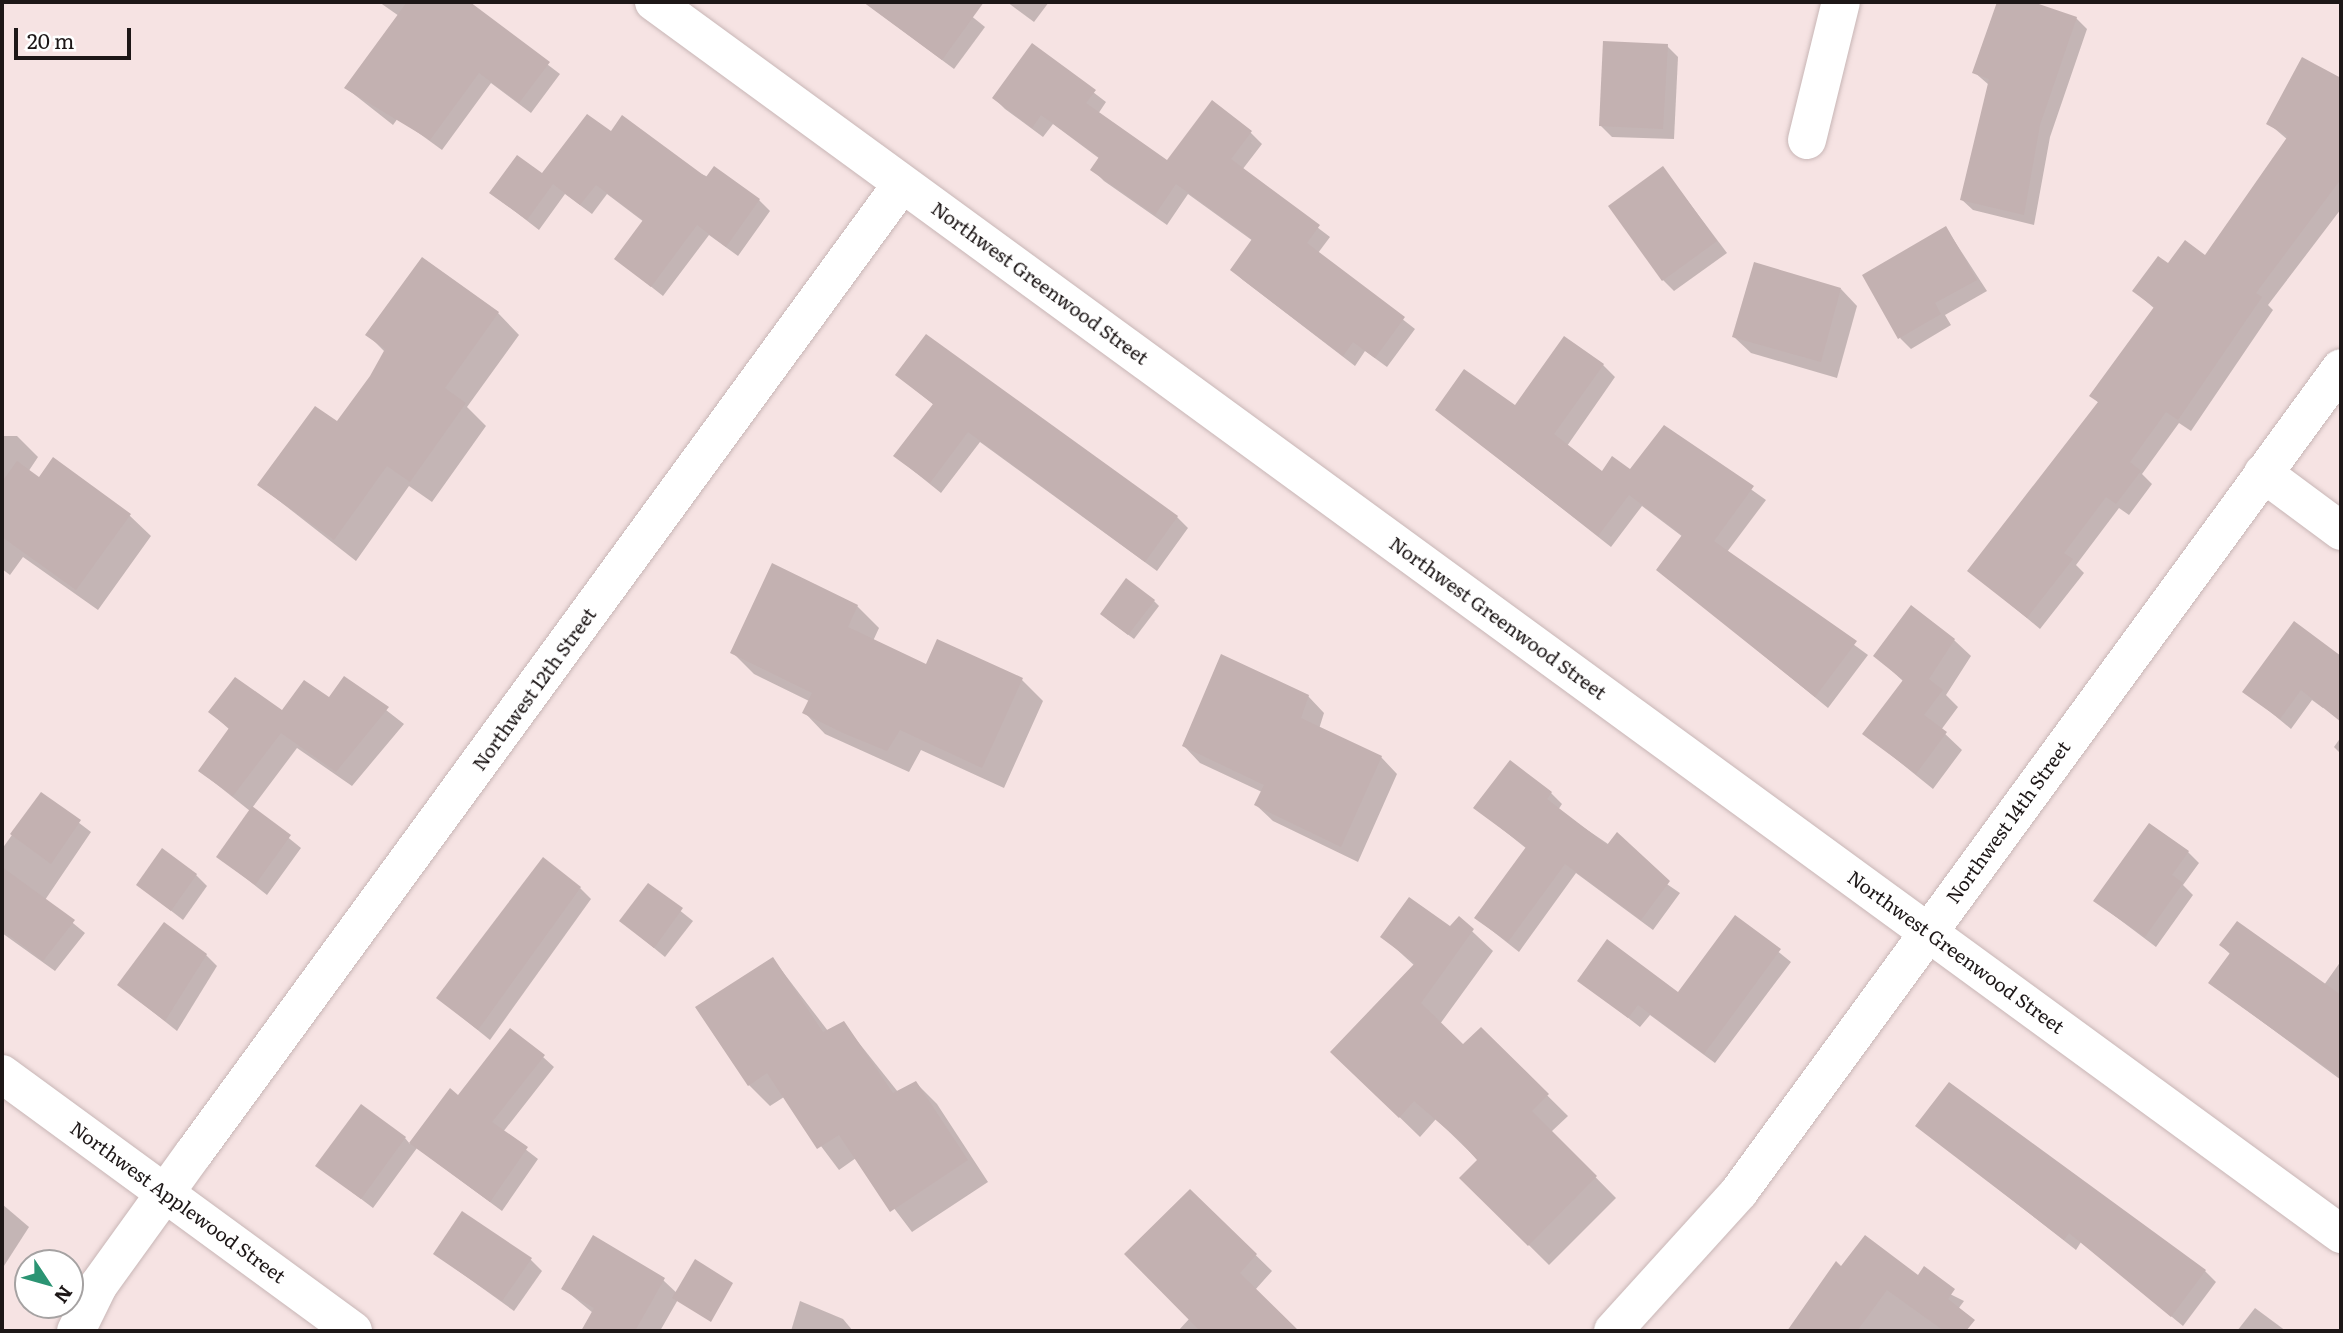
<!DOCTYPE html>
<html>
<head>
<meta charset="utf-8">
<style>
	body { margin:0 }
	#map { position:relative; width:2343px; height:1333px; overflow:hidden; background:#f6e3e3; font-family:Literata,serif }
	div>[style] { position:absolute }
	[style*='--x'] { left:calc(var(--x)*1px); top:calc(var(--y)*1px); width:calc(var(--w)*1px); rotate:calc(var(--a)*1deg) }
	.shadow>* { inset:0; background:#0003 }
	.building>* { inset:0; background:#c3b1b1 }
	.roads { filter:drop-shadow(0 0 2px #c8b6b6) drop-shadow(0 0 2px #c8b6b6) }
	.minor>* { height:38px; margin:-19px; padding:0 19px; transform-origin:19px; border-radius:19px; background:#fff }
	span { translate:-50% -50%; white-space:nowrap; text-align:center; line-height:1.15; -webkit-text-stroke:6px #fff; paint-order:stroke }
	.street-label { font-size:19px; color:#1d1717 }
	.frame { position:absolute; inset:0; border:4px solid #1d1717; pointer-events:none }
	.north { position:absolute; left:14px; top:1249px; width:70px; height:70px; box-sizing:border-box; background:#fff; border:2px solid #a5a2a2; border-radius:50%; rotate:126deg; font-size:19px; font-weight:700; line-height:28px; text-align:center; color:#1d1717 }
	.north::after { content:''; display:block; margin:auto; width:24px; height:32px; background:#2b9473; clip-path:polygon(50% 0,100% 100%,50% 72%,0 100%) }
	.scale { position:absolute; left:14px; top:28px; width:117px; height:32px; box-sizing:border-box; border:4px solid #1d1717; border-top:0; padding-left:9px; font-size:21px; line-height:24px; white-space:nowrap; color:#1d1717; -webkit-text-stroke:5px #fff; paint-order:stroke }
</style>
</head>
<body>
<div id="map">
	<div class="shadow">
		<i style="clip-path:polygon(379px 2px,465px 2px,560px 74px,531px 113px,491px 83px,442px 150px,398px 118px,393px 125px,346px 88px,399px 16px)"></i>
		<i style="clip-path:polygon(864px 2px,954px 2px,985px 27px,954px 69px)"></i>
		<i style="clip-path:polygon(1007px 2px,1049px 2px,1034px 22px)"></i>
		<i style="clip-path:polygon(1998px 2px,2028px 2px,2076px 18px,2087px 29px,2050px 137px,2034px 225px,1973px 210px,1961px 199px,1989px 85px,1974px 72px)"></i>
		<i style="clip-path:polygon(1033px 46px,1106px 102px,1098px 114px,1168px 162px,1213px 102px,1251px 133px,1262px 144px,1242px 170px,1330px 237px,1318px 253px,1415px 329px,1387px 367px,1365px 351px,1355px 366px,1243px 280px,1232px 270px,1253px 241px,1188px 194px,1167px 225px,1104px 181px,1093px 170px,1100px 159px,1053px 124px,1043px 137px,1005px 109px,994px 98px)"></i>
		<i style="clip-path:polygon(1667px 46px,1678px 57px,1674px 139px,1612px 137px,1601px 126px)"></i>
		<i style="clip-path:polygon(2303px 59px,2341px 80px,2341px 209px,2268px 305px,2273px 310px,2191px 431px,2179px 423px,2142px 474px,2152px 484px,2129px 515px,2119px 508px,2076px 565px,2084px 573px,2040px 629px,1970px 571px,2099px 403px,2092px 396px,2155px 309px,2134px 291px,2168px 266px,2205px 257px,2288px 140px,2268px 123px)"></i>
		<i style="clip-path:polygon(611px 133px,759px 200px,770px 211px,738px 256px,709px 235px,663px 296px,616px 259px,644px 222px,607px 194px,592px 214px,565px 194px,539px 230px,491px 193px,542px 175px)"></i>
		<i style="clip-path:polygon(1663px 168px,1727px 253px,1674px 291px,1663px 280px)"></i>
		<i style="clip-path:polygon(1946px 228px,1987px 291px,1945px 315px,1951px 325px,1911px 349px,1900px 338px)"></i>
		<i style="clip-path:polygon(1841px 289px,1857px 306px,1837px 378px,1751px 353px,1734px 337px)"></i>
		<i style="clip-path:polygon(498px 313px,519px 335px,467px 407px,486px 426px,432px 502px,409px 486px,356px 561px,259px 485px,337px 424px,371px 377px,385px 352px,368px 335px)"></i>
		<i style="clip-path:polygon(1603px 365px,1615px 377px,1567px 446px,1602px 473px,1631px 472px,1665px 428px,1766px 500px,1727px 552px,1868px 655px,1828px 708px,1658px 569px,1683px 537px,1642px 506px,1611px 547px,1437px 410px,1516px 408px)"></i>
		<i style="clip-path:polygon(897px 375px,1177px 517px,1188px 528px,1157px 571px,980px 442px,941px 493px,895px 456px,934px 405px)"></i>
		<i style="clip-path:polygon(2px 436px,17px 436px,38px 457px,28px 472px,39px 480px,129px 515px,151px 536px,98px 610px,23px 557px,10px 575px,2px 569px)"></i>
		<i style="clip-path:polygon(1154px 601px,1159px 606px,1134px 639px,1107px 619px)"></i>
		<i style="clip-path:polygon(857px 606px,879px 628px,873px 641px,927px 666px,1022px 680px,1043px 701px,1004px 788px,921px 750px,909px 772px,825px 734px,804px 712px,809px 701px,754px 674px,732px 652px)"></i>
		<i style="clip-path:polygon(2295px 624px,2341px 658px,2341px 683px,2323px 708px,2312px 700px,2291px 729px,2245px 691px)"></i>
		<i style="clip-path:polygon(1954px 640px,1971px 656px,1946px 695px,1958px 707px,1941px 730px,1962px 750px,1933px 789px,1865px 734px,1904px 682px,1876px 656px)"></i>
		<i style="clip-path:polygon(345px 678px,404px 724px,352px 786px,297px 748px,252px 808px,301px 848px,267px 895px,219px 857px,250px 811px,200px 771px,230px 730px,210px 712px,282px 712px,329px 699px)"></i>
		<i style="clip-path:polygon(1308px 696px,1324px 713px,1319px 729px,1381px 757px,1397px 774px,1358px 862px,1273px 821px,1256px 805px,1262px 792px,1200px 763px,1184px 746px)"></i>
		<i style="clip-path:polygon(2341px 737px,2341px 754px,2334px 747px)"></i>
		<i style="clip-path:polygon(1551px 793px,1562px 804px,1558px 810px,1680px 893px,1653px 930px,1576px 873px,1519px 952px,1476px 918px,1527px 849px,1476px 808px)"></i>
		<i style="clip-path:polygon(41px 794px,91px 832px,45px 900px,85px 933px,55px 971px,2px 933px,2px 849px)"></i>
		<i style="clip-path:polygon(2188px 852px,2199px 863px,2183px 885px,2193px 895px,2156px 947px,2095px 901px)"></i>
		<i style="clip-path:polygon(196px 875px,207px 886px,183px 920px,138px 885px)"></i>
		<i style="clip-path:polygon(648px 885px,693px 921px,665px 957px,621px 921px)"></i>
		<i style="clip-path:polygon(580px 888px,591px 899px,490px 1040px,438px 998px)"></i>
		<i style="clip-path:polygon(1736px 918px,1791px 962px,1715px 1063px,1650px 1015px,1640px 1027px,1579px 980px,1679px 995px)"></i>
		<i style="clip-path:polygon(1459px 919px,1493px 951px,1440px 1024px,1463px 1046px,1481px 1030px,1568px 1116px,1551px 1132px,1616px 1198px,1549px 1265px,1461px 1178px,1479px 1161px,1436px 1119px,1420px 1137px,1353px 1072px,1415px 966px,1383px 937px,1450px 929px)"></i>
		<i style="clip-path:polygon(2221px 945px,2324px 985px,2341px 961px,2341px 1080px,2210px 983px,2231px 955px)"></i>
		<i style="clip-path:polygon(206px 955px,217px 966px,177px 1031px,119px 985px)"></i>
		<i style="clip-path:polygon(773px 959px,828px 1031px,843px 1023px,898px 1092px,916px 1083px,937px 1104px,988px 1182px,912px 1232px,856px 1158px,839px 1170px,784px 1097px,770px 1106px,749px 1085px)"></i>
		<i style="clip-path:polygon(543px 1057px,554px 1067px,503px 1132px,538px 1159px,502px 1211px,417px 1148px,373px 1208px,318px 1166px,405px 1138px,410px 1144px,450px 1091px,459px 1097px)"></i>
		<i style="clip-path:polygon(1918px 1126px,2205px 1271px,2216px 1282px,2183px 1326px,2081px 1242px,2076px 1250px)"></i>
		<i style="clip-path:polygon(1190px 1191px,1272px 1271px,1255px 1290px,1297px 1331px,1178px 1331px,1190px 1318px)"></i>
		<i style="clip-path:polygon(2px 1204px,29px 1227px,2px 1269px)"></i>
		<i style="clip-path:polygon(435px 1254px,531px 1260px,542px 1271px,514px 1311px)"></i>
		<i style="clip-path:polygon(1842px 1268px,1918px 1278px,1964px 1301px,1942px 1331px,1805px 1331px,1795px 1322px)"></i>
		<i style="clip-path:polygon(663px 1280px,680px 1296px,660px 1331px,583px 1331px,593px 1313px,564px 1289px)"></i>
		<i style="clip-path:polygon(800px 1301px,843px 1319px,853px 1331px,791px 1331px)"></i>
		<i style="clip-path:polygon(2255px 1308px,2286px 1331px,2237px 1331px)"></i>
	</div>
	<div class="building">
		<i style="clip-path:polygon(407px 2px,470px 2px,550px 62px,519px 103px,479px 73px,430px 140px,344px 88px)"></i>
		<i style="clip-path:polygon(863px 2px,984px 2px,942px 60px)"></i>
		<i style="clip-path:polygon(1997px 2px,2033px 2px,2077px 17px,2040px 125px,2024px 215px,1960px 200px,1989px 79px,1972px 73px)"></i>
		<i style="clip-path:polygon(1603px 41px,1668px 44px,1663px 129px,1599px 126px)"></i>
		<i style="clip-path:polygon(1032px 43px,1096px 90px,1086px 103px,1167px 160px,1212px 100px,1252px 131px,1231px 159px,1320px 225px,1307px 243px,1405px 317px,1375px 358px,1353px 342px,1343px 356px,1230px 270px,1252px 239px,1176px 184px,1155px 215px,1090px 170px,1099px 157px,1041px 115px,1032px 128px,992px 98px)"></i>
		<i style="clip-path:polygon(2302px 57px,2341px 78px,2341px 179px,2256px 293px,2262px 297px,2178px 420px,2166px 412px,2130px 462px,2141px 471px,2116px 504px,2106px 497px,2064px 553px,2073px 559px,2027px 618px,1967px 571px,2098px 402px,2089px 396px,2154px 307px,2132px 291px,2158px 256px,2168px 263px,2185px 240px,2205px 255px,2288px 136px,2266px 124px)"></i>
		<i style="clip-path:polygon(587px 114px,611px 131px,622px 115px,706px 177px,714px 166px,760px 199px,726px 247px,697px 225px,651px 287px,614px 259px,643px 220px,596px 185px,580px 205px,553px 184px,527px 220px,489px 193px,517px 155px,542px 173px)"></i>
		<i style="clip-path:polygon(1663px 166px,1717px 241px,1662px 281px,1608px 206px)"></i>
		<i style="clip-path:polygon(1946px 226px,1977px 280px,1935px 303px,1941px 314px,1898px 339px,1862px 275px)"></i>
		<i style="clip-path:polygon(422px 257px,499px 312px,445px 388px,466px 403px,410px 482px,387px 466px,334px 540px,257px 485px,315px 406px,337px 421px,370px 376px,385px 349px,365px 335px)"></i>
		<i style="clip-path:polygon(1754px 262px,1841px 288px,1821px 362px,1732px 337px)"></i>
		<i style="clip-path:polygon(926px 334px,1178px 516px,1145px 562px,968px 432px,930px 483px,893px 456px,933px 404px,895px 375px)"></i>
		<i style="clip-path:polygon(1564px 336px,1604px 364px,1554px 434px,1602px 471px,1612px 456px,1630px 469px,1664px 425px,1754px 486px,1714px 541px,1857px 641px,1815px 697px,1656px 570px,1682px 535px,1629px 495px,1598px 536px,1435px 410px,1464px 369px,1515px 405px)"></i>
		<i style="clip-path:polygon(53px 457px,131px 514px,76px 590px,2px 537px,2px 482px,17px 461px,39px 477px)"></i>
		<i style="clip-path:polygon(772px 563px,858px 605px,848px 627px,926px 664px,937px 639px,1023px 678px,982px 768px,900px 730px,887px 751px,843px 733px,802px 713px,812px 693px,730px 653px)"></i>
		<i style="clip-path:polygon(1126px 578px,1155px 600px,1128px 635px,1100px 614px)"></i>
		<i style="clip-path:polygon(1911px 605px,1955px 639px,1929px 679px,1943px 690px,1924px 715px,1947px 732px,1916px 774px,1862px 734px,1903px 680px,1873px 656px)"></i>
		<i style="clip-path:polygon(2294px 621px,2341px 656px,2341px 722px,2301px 690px,2280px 719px,2242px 692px)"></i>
		<i style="clip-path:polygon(1221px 654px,1309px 695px,1301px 718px,1382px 756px,1341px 847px,1254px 805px,1264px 785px,1182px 746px)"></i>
		<i style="clip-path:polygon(344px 676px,389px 707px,336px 772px,281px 733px,233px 796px,198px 771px,229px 728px,208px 712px,235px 677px,282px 710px,304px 680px,329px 697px)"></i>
		<i style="clip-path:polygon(1510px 760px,1552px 792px,1547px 799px,1607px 845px,1617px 832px,1670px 881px,1641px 920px,1565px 864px,1508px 942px,1474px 918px,1526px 847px,1473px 808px)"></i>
		<i style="clip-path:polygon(41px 792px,81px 820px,51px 864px,10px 834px)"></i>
		<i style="clip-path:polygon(252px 806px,291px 835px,255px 885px,216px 857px)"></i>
		<i style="clip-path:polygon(2149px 823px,2189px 851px,2172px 875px,2183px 883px,2145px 937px,2093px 901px)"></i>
		<i style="clip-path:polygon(162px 848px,197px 874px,171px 911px,136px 885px)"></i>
		<i style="clip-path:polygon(543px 857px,581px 887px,478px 1030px,436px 998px)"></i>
		<i style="clip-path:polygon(2px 867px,75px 920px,43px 961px,2px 930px)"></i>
		<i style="clip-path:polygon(648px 883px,683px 908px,654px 948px,619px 921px)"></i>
		<i style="clip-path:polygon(1409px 897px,1450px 926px,1459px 916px,1474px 929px,1421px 1003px,1463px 1044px,1481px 1027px,1549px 1094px,1532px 1111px,1597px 1176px,1528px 1246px,1459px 1178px,1477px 1160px,1460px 1141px,1414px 1101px,1399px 1118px,1330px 1052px,1415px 963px,1380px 937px)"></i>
		<i style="clip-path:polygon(1735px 915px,1781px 949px,1704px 1054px,1638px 1005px,1628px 1018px,1577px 981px,1607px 939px,1678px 992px)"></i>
		<i style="clip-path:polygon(2237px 921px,2341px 995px,2341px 1078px,2208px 983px,2230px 953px,2219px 945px)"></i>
		<i style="clip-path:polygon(164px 922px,207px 954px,165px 1021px,117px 985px)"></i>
		<i style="clip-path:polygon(773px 957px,823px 1032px,844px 1021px,893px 1093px,916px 1081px,968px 1160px,890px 1212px,839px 1135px,817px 1149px,767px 1073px,748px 1086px,695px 1007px)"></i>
		<i style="clip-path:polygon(510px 1028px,545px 1055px,492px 1122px,528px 1147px,490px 1202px,409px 1143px,450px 1088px,458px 1095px)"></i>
		<i style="clip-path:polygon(1949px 1082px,2206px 1270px,2171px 1317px,2069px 1233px,2064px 1240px,1915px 1126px)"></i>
		<i style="clip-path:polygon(361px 1104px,406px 1137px,361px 1199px,315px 1166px)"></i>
		<i style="clip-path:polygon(1190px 1189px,1257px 1254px,1240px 1273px,1299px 1331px,1200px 1331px,1124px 1254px)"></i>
		<i style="clip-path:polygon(462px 1211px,532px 1258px,502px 1301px,433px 1254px)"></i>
		<i style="clip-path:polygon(593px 1235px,665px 1278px,635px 1331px,581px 1331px,594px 1308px,561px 1289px)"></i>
		<i style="clip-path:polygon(1865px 1235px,1918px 1275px,1924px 1266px,1955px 1289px,1948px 1299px,1975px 1320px,1966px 1331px,1944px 1331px,1887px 1290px,1857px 1331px,1787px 1331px,1836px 1261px,1841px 1266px)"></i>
		<i style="clip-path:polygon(695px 1259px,733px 1283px,711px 1322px,672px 1298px)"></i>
	</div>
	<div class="roads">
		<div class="minor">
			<i style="--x:654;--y:2;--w:2089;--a:36.14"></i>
			<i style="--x:1807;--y:140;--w:142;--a:-76.2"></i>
			<i style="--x:2263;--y:473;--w:97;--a:36.6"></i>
			<i style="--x:2;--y:1074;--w:435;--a:36.2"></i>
			<i style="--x:76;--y:1331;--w:50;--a:-63.9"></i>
			<i style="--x:98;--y:1286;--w:164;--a:-54.2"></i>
			<i style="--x:194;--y:1153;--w:1200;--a:-53.85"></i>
			<i style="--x:1613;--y:1331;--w:188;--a:-47.8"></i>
			<i style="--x:1739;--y:1192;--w:1020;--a:-53.85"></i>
		</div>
	</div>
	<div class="street-label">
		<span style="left:1040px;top:283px;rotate:36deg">Northwest Greenwood Street</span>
		<span style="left:1498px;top:618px;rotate:36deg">Northwest Greenwood Street</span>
		<span style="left:534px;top:689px;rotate:-54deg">Northwest 12th Street</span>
		<span style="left:2008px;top:822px;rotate:-54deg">Northwest 14th Street</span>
		<span style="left:1956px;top:952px;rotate:36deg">Northwest Greenwood Street</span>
		<span style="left:178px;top:1202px;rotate:36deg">Northwest Applewood Street</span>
	</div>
	<div class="frame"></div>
	<div class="north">N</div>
	<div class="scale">20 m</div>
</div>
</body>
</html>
